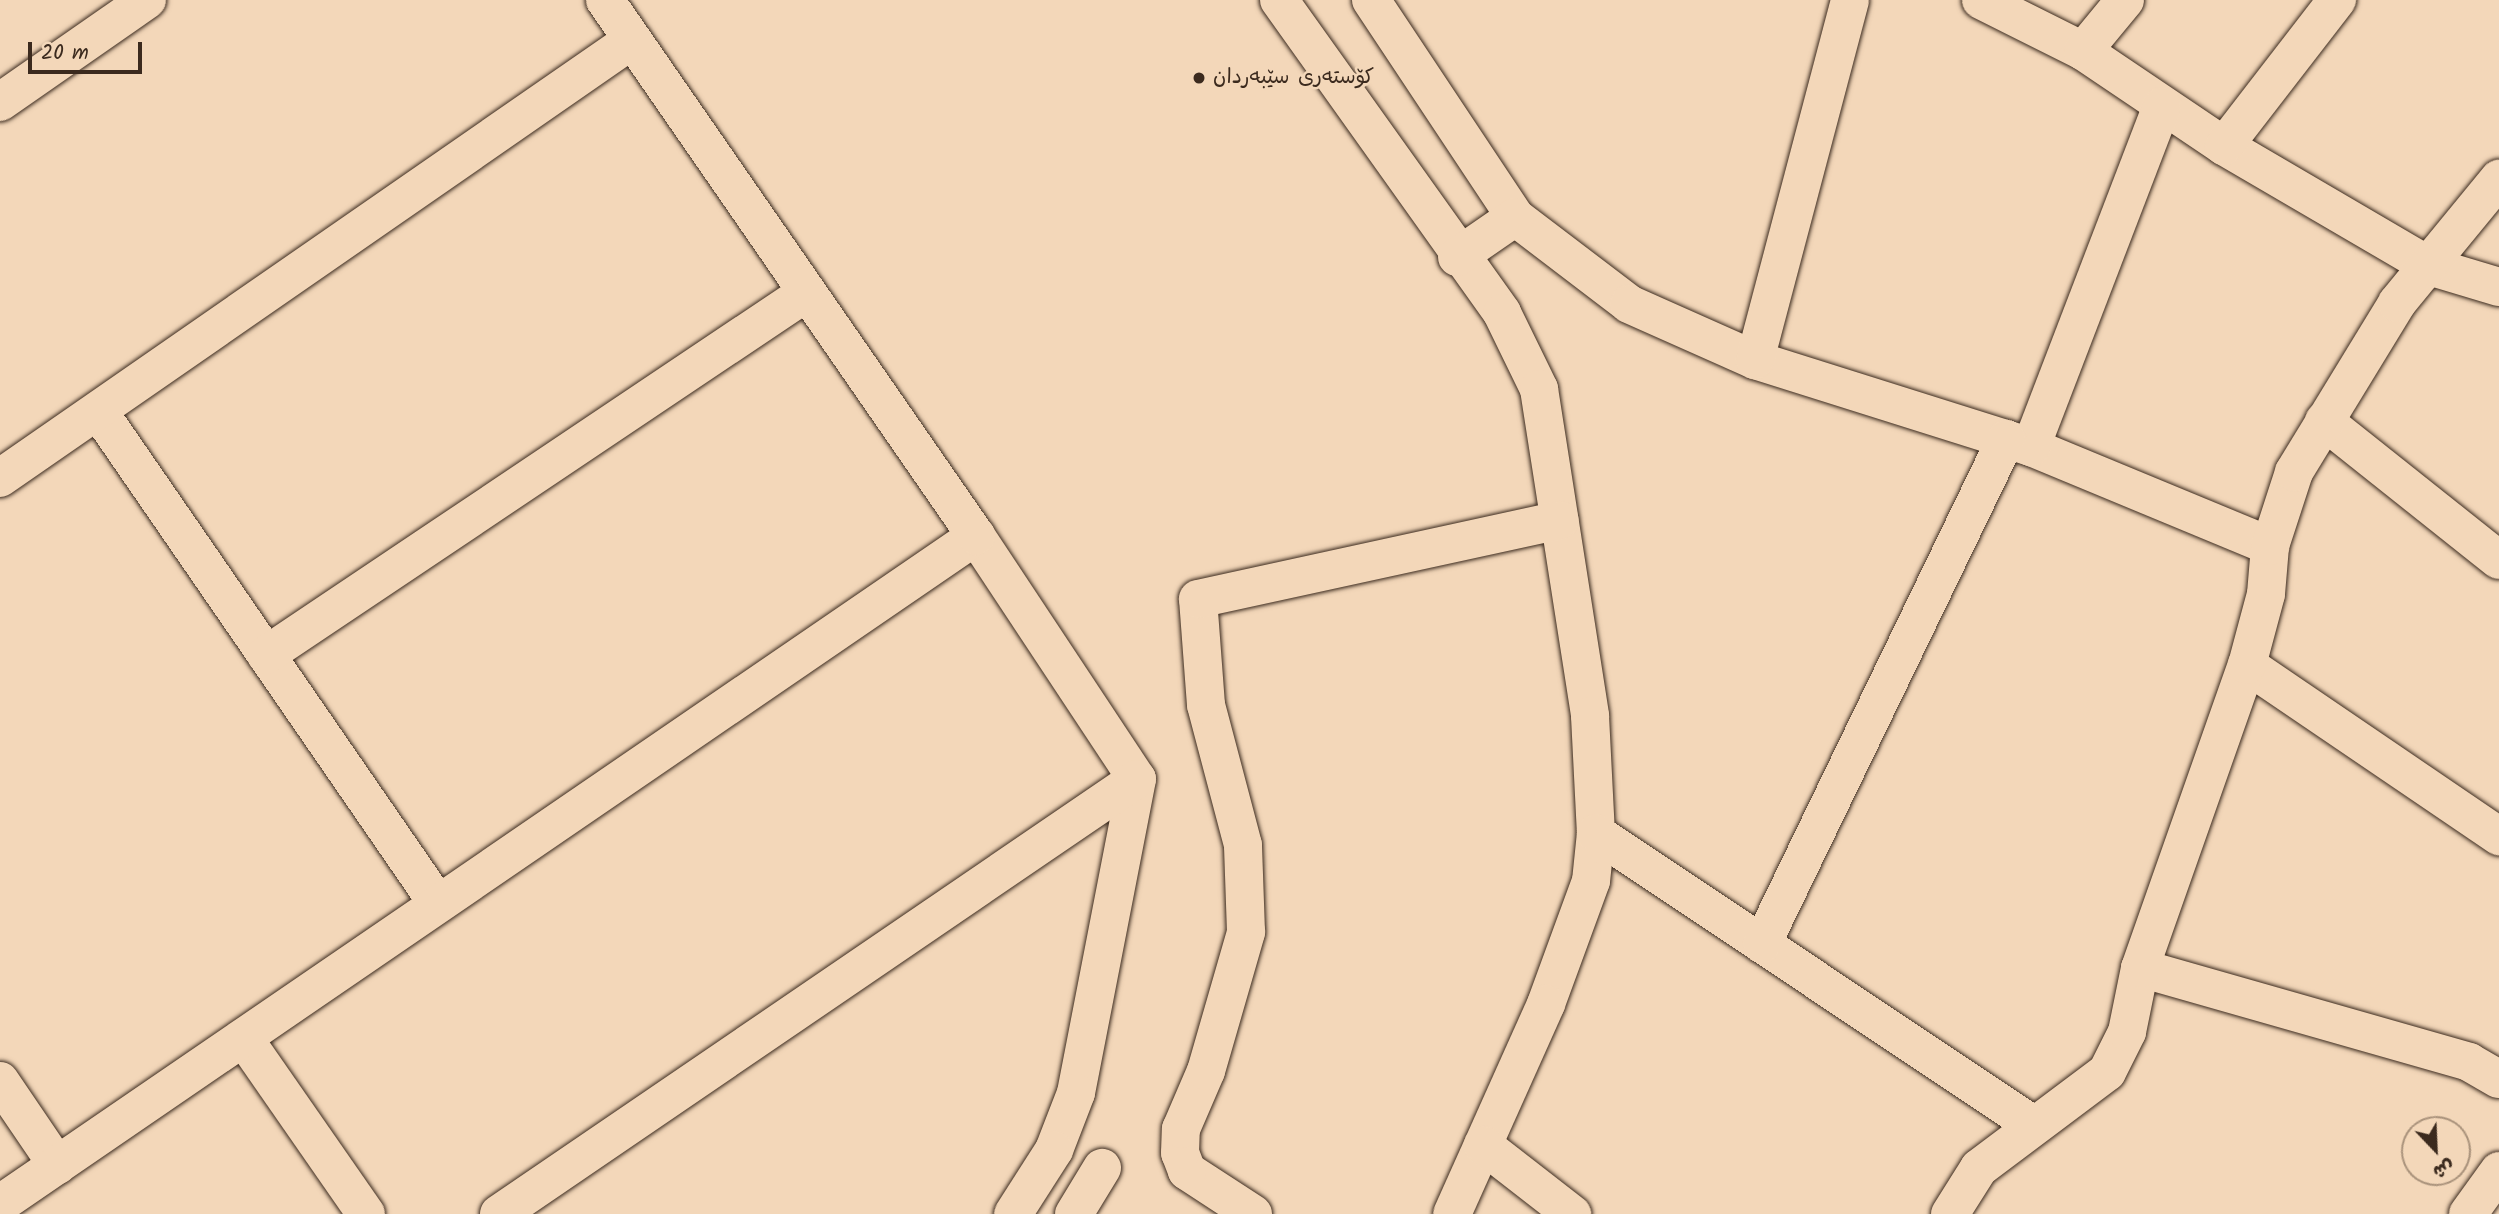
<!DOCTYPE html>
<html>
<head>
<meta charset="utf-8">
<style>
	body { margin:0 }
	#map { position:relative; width:2499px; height:1214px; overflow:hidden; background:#f3d7b9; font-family:Kalam,"Playpen Sans Arabic",sans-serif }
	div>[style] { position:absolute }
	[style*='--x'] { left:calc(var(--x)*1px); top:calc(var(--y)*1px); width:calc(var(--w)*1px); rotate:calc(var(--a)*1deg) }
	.roads { filter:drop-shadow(0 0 2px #3b2a1e) drop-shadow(0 0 2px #3b2a1e) }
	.minor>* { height:38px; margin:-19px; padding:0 19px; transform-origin:19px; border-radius:19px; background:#f3d7b9 }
	.dots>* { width:19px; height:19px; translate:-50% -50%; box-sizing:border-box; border:4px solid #f3d7b9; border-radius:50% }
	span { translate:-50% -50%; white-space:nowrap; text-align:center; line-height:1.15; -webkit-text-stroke:5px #f3d7b9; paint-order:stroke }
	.poi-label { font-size:21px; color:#3b2a1e }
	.left { translate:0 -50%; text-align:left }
	.north { position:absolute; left:2401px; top:1116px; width:70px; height:70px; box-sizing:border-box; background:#f3d7b9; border:2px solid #a9927b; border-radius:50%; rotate:157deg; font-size:19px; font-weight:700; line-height:28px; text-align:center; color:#3b2a1e }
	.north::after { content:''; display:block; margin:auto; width:24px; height:32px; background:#3b2a1e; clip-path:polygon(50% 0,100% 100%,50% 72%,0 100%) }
	.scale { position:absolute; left:28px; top:42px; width:114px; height:32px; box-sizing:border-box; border:4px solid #3b2a1e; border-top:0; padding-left:9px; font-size:21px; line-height:24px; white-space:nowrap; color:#3b2a1e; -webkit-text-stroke:5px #f3d7b9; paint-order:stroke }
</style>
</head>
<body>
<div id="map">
	<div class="roads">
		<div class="minor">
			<i style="--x:1279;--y:0;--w:384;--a:54.5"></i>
			<i style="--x:1502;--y:313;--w:85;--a:64"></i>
			<i style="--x:1539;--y:389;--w:331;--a:81.1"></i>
			<i style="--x:1590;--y:716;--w:117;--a:87.1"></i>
			<i style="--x:1596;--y:833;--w:48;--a:95.9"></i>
			<i style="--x:1591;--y:881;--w:131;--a:110.1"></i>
			<i style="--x:1546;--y:1004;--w:230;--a:114.1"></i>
			<i style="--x:1371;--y:0;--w:260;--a:56.4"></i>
			<i style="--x:1515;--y:217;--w:143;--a:37.3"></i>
			<i style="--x:1629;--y:304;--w:138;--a:24"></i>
			<i style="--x:1755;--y:360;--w:289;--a:17.5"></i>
			<i style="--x:2031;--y:447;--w:259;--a:22.5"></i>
			<i style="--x:1981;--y:0;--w:114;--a:26.6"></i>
			<i style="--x:2083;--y:51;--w:170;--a:34"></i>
			<i style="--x:2224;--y:146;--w:238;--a:30.3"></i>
			<i style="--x:2429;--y:266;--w:73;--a:16.7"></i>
			<i style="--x:2083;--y:51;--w:66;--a:-50.5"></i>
			<i style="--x:0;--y:102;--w:179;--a:-34.8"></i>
			<i style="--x:2224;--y:146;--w:185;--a:-52.3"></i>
			<i style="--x:1457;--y:257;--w:70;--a:-34.6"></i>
			<i style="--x:1755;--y:360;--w:372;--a:-75.2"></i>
			<i style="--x:99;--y:412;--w:597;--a:55.43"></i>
			<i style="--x:2324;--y:421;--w:223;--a:38.5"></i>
			<i style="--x:2031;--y:447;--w:365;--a:-69"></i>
			<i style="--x:0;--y:478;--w:769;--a:-34.72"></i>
			<i style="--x:976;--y:536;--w:291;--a:56.5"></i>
			<i style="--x:1137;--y:779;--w:320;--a:101"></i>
			<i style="--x:1076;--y:1093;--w:61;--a:111.1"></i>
			<i style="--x:1054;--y:1150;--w:76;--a:122.6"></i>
			<i style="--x:266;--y:655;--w:647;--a:-33.84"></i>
			<i style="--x:2247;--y:665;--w:305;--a:34.2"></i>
			<i style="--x:1596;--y:833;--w:526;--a:33.75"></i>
			<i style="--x:1762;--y:944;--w:561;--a:-64.21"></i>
			<i style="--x:2140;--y:968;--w:342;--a:15.9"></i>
			<i style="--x:2469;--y:1062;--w:34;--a:30"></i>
			<i style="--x:245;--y:1040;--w:212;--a:55.2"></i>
			<i style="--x:0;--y:1081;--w:102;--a:55.8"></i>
			<i style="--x:1483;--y:1145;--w:113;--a:37.8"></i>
			<i style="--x:0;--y:1204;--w:1183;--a:-34.39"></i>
			<i style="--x:976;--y:536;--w:652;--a:-124.69"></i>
			<i style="--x:499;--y:1214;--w:772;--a:-34.29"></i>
			<i style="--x:1074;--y:1214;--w:54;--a:-58.7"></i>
			<i style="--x:1253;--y:1214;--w:79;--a:-146.9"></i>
			<i style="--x:1187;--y:1171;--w:19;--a:-111"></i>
			<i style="--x:1180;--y:1153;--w:24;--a:-88"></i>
			<i style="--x:1181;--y:1129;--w:63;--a:-66.7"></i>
			<i style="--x:1206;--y:1071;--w:145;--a:-73.9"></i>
			<i style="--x:1246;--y:932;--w:87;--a:-92"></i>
			<i style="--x:1243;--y:845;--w:145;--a:-104.8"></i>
			<i style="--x:1206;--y:705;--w:106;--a:-94.3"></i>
			<i style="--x:1198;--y:599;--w:370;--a:-12.3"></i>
			<i style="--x:1950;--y:1214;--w:54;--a:-57.8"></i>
			<i style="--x:1979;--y:1168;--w:160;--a:-36.9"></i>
			<i style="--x:2107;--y:1072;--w:45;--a:-63.4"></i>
			<i style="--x:2127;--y:1032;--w:65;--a:-78.5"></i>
			<i style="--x:2140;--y:968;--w:321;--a:-70.6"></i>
			<i style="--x:2247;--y:665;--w:73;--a:-75"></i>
			<i style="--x:2266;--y:594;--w:48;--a:-85.2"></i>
			<i style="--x:2270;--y:546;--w:78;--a:-72"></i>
			<i style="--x:2294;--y:472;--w:198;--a:-58.6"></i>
			<i style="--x:2397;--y:303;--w:161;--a:-50.6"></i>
			<i style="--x:2468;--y:1214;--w:53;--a:-54.2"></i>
		</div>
	</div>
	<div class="dots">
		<i style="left:1199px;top:78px;background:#3b2a1e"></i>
	</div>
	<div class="poi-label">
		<span class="left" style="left:1213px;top:78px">کۆستەری سێبەردان</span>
	</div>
	<div class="north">ش</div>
	<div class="scale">20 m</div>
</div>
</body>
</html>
